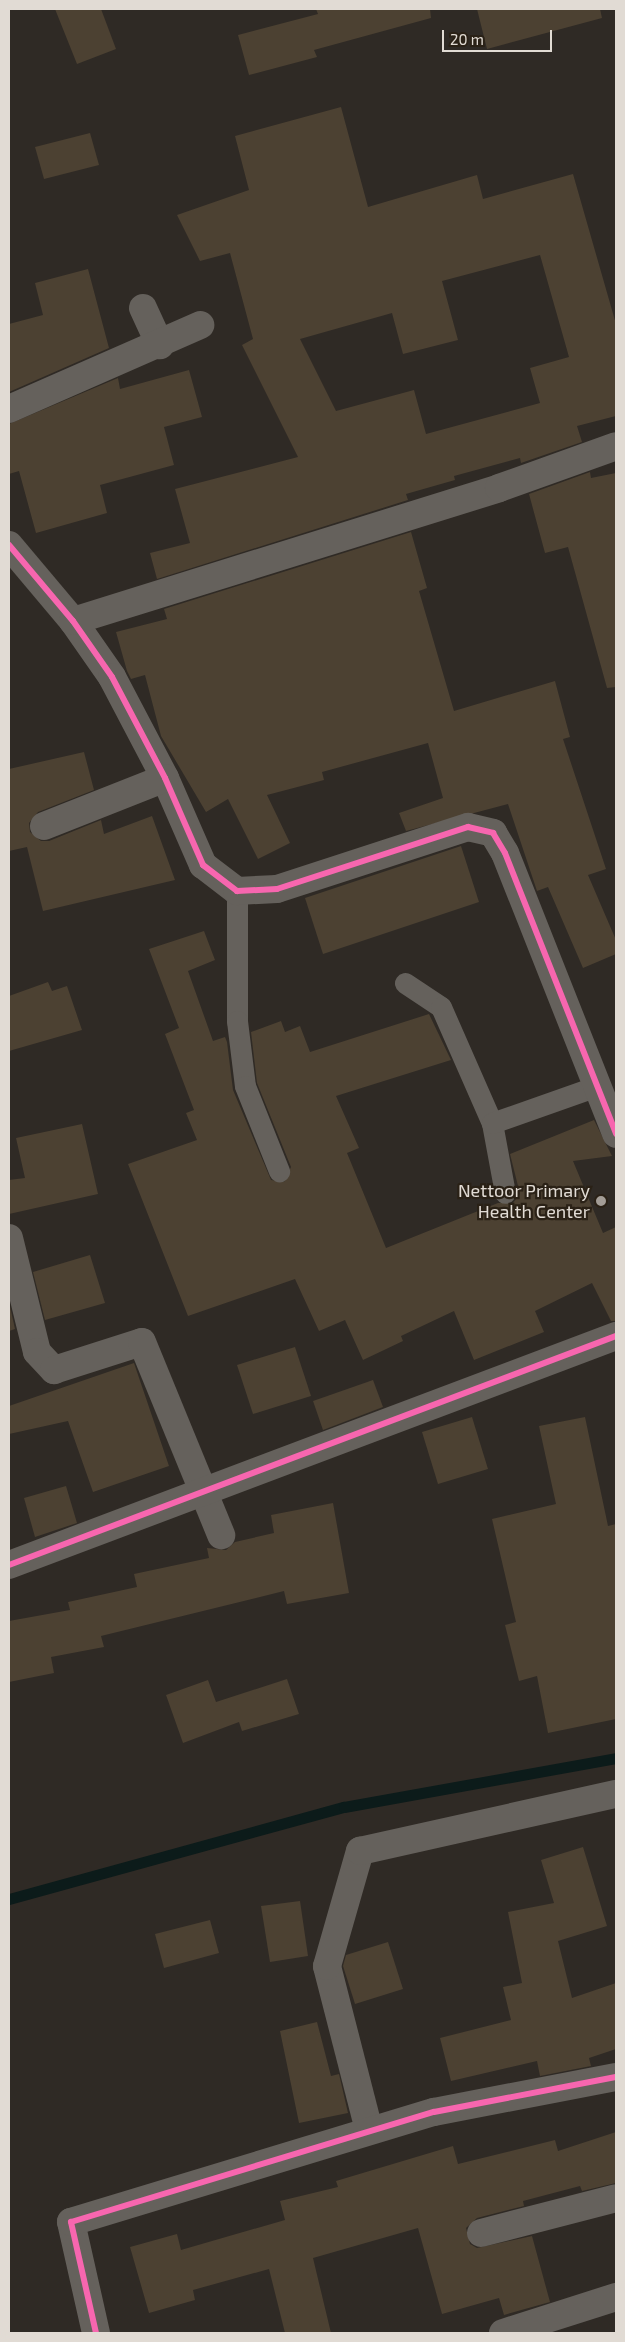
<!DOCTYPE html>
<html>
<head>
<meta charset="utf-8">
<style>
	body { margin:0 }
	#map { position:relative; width:625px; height:2342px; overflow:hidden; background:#2f2a25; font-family:"Exo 2",sans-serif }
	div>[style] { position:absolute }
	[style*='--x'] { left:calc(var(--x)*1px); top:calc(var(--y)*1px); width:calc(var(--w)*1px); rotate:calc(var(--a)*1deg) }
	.stream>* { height:11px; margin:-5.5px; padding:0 5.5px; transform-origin:5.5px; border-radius:5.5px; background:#0c1b1a }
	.building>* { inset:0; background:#4c4132 }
	.service>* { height:21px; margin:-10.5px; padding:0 10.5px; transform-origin:10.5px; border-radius:10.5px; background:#65615c }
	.minor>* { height:28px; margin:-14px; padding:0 14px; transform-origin:14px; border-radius:14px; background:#65615c }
	.tertiary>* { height:28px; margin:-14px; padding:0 14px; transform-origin:14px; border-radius:14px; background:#65615c }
	.cycleway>* { height:6px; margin:-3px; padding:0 3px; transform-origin:3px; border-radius:3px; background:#f766af }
	.dots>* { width:14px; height:14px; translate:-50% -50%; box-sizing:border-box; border:2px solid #2a2116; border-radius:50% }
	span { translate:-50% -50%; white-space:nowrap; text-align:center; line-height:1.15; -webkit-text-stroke:4.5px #2a2116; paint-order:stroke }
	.poi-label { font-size:18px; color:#e1dbd4 }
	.right { translate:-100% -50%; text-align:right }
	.frame { position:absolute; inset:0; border:10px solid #e1dbd4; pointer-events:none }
	.scale { position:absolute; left:442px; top:30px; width:110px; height:22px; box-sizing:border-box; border:2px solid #e1dbd4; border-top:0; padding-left:6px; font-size:15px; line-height:18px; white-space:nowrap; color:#e1dbd4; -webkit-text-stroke:4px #2a2116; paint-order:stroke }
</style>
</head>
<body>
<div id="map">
	<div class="stream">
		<i style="--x:9;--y:1899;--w:347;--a:-15.4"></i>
		<i style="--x:344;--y:1807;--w:276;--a:-10.2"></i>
	</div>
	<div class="building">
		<i style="clip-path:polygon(55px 9px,101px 9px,116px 49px,77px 64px)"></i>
		<i style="clip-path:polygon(316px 9px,430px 9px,431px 18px,314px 50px,317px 57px,249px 75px,238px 35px,318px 14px)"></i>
		<i style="clip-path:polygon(477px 9px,600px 9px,602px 18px,487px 49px)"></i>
		<i style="clip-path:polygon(evenodd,341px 107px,368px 207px,477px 175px,483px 199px,573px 174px,616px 324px,616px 416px,577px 426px,582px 442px,521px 463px,520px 458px,454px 476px,455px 480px,406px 494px,408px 500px,157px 579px,150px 553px,190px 543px,175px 489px,298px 457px,242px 345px,253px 339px,230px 253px,200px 261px,177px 215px,249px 190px,235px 136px,341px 107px,540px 255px,569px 357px,530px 368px,540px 403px,426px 434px,414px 390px,336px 411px,300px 339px,392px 313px,403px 354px,458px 340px,442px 281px,540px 255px)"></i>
		<i style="clip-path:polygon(90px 133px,99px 165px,44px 179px,35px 147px)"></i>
		<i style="clip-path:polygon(88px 269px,109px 348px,9px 392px,9px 324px,43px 315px,35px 283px)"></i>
		<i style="clip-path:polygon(189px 370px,202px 417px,164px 427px,174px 465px,100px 485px,107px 513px,36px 533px,19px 471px,9px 474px,9px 424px,118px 378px,120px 389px)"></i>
		<i style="clip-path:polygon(590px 472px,591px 478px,616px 473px,616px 687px,607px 688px,568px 547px,545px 553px,529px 494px)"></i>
		<i style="clip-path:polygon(411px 532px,427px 588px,419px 591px,454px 711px,555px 681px,570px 737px,563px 739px,606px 869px,588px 875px,616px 940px,616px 954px,583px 968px,548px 887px,537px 891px,508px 804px,406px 831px,399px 813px,443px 798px,428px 743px,322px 772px,324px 780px,267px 795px,290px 843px,258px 859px,228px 799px,206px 812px,161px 736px,145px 675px,131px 679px,127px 671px,116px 632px,167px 619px,164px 609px)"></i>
		<i style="clip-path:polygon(84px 752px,94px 790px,38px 812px,29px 823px,30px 832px,41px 841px,49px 841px,101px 820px,104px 834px,152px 816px,175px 880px,43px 911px,27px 847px,9px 851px,9px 769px)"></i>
		<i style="clip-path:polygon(461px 846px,479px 902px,323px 954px,305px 898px)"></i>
		<i style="clip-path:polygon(204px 931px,215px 960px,188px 971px,213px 1041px,225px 1037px,227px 1042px,233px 1090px,271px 1180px,284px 1182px,291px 1167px,257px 1083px,251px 1032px,281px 1021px,285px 1032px,300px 1026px,310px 1052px,429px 1014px,451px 1060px,336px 1096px,359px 1148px,347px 1153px,386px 1248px,498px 1203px,513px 1203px,520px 1194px,510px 1154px,594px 1120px,612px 1156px,573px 1161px,603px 1233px,616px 1227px,616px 1321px,611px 1321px,592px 1283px,535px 1311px,544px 1332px,474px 1360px,454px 1311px,401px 1336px,403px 1341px,363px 1360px,345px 1320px,319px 1331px,295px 1279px,188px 1316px,128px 1164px,197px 1140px,186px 1113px,194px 1110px,165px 1034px,179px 1028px,149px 949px)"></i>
		<i style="clip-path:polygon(48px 982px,52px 991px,67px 986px,82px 1030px,9px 1051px,9px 996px)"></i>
		<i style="clip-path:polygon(82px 1124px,98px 1194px,9px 1214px,9px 1180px,25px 1178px,16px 1138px)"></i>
		<i style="clip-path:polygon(90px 1255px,105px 1303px,45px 1320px,33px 1272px)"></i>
		<i style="clip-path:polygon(9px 1302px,15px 1329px,9px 1331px)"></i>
		<i style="clip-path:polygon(295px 1347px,311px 1396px,253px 1414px,237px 1365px)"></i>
		<i style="clip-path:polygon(134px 1363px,169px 1466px,93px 1492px,68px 1421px,9px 1434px,9px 1406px)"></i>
		<i style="clip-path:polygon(373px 1380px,383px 1407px,323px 1430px,313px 1401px)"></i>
		<i style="clip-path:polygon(472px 1417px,488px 1469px,438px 1484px,422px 1432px)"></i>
		<i style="clip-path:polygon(585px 1417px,608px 1526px,616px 1524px,616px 1719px,548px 1733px,537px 1676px,519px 1681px,505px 1625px,516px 1622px,492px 1519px,556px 1504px,539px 1426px)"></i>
		<i style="clip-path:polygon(66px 1486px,77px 1523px,35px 1537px,24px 1498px)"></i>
		<i style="clip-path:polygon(333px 1503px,349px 1593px,287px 1604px,284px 1591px,101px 1636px,104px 1647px,51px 1657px,54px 1673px,9px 1682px,9px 1621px,70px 1610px,68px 1602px,137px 1587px,134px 1574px,209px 1558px,207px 1548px,226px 1550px,235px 1542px,274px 1533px,271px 1515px)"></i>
		<i style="clip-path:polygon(287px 1679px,299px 1714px,242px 1731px,239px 1722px,183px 1743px,166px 1695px,208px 1680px,216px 1702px)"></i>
		<i style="clip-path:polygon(583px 1847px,607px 1926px,558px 1941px,572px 1998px,616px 1983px,616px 2049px,589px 2058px,591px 2066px,540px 2076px,537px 2061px,451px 2081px,440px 2038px,511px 2020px,503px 1987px,522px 1983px,508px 1912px,554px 1903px,541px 1860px)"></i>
		<i style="clip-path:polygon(300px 1901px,308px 1956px,270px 1962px,261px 1906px)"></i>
		<i style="clip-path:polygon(210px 1920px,219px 1953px,164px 1968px,155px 1934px)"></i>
		<i style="clip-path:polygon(388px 1942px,403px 1989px,355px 2004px,343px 1966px,346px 1955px)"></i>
		<i style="clip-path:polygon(317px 2022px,331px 2076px,339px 2074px,348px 2113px,299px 2123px,280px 2031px)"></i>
		<i style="clip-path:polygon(616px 2132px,616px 2183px,582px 2191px,580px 2186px,523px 2201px,524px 2206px,477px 2218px,466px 2228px,470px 2244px,477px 2248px,532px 2236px,550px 2302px,504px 2315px,499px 2298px,442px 2314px,418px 2228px,313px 2258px,331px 2333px,285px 2333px,269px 2269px,193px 2290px,195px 2300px,149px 2313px,130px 2247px,177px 2234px,181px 2250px,285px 2220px,280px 2201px,338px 2187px,336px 2181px,453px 2146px,458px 2164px,555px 2140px,558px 2151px)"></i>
	</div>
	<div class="service">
		<i style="--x:237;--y:891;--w:130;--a:90"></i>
		<i style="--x:237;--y:1021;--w:65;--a:83"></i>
		<i style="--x:245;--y:1086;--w:92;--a:68.2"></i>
		<i style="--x:405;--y:983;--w:43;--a:33.7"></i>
		<i style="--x:441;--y:1007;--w:127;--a:66.3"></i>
		<i style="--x:492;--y:1123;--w:71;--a:79.5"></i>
		<i style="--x:492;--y:1123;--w:111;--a:-19.4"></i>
	</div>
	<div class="minor">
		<i style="--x:143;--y:308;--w:41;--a:65.3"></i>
		<i style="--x:9;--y:409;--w:209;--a:-23.7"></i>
		<i style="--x:9;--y:545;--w:99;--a:49.9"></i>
		<i style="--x:73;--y:621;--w:68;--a:55.1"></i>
		<i style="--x:112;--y:677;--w:114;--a:62.3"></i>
		<i style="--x:165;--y:778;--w:95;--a:66.4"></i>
		<i style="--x:203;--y:865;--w:43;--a:37.4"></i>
		<i style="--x:237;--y:891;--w:40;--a:-2.9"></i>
		<i style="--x:277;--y:889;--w:201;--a:-18"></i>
		<i style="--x:468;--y:827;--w:26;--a:13"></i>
		<i style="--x:493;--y:833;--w:23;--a:59"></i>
		<i style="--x:505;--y:853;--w:302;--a:68.4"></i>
		<i style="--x:73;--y:621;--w:446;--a:-17.3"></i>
		<i style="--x:499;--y:488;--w:124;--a:-19.7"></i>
		<i style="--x:44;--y:826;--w:130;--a:-21.6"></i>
		<i style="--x:9;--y:1238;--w:117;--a:76.2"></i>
		<i style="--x:37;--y:1352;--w:25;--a:47"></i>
		<i style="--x:54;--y:1370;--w:92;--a:-17.7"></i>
		<i style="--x:142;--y:1342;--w:209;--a:67.7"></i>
		<i style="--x:369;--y:2130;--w:169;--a:-104.4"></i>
		<i style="--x:327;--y:1966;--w:120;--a:-74"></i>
		<i style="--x:360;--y:1851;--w:262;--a:-12.6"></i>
		<i style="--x:481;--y:2233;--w:139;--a:-14.5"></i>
		<i style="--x:96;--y:2333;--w:114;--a:-102.7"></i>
		<i style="--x:71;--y:2222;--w:379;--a:-16.9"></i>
		<i style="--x:434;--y:2112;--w:185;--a:-10.9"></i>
		<i style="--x:503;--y:2333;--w:119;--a:-17.7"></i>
	</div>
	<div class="tertiary">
		<i style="--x:9;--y:1565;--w:649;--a:-20.67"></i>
	</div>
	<div class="cycleway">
		<i style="--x:9;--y:545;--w:99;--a:49.9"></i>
		<i style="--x:73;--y:621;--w:68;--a:55.1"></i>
		<i style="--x:112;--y:677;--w:114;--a:62.3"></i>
		<i style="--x:165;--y:778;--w:95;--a:66.4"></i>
		<i style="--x:203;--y:865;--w:43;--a:37.4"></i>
		<i style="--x:237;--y:891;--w:40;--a:-2.9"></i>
		<i style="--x:277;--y:889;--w:201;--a:-18"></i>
		<i style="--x:468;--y:827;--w:26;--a:13"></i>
		<i style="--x:493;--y:833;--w:23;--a:59"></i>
		<i style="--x:505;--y:853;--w:302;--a:68.4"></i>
		<i style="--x:9;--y:1565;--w:649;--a:-20.67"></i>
		<i style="--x:96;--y:2333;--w:114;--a:-102.7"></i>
		<i style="--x:71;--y:2222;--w:379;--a:-16.9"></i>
		<i style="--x:434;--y:2112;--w:185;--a:-10.9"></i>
	</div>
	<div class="dots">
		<i style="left:601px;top:1201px;background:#a39d97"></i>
	</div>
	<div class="poi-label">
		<span class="right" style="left:590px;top:1201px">Nettoor Primary<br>Health Center</span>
	</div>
	<div class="frame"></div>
	<div class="scale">20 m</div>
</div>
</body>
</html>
